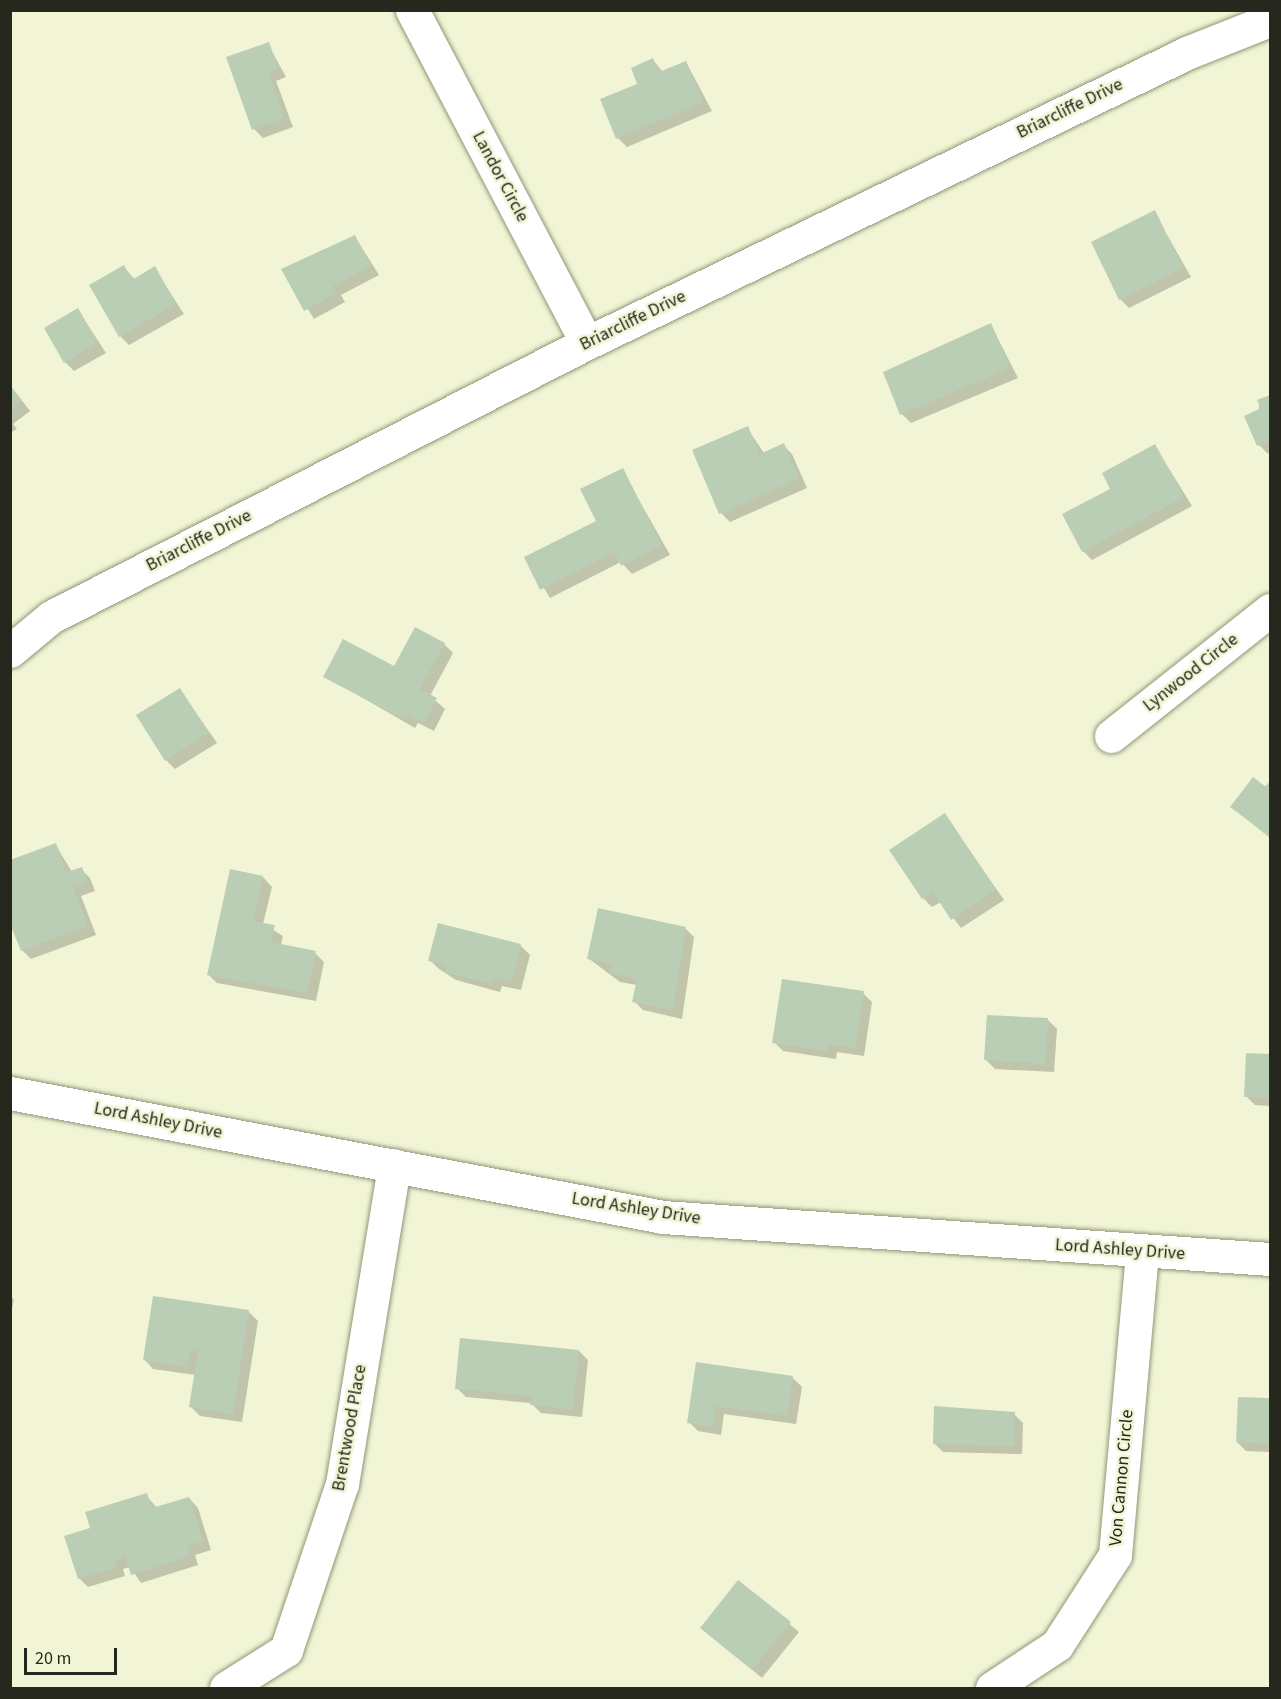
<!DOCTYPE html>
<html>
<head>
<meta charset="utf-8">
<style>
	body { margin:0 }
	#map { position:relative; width:1281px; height:1699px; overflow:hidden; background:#f1f5d5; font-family:"Source Sans 3",sans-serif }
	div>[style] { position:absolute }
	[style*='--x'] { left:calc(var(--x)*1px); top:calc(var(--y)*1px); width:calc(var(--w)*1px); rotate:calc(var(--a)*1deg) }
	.shadow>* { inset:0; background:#0003 }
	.building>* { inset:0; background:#baceb5 }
	.roads { filter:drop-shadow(0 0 2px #939578) drop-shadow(0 0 2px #939578) }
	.street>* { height:33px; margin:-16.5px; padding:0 16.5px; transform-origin:16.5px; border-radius:16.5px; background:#fff }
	span { translate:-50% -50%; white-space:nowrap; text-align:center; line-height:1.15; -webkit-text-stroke:5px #f1f5d5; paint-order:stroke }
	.street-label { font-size:18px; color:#27281d }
	.frame { position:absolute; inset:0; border:12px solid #27281d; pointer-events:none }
	.scale { position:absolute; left:24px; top:1648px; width:93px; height:27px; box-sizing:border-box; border:3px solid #27281d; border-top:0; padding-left:8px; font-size:18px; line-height:21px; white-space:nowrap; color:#27281d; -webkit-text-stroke:4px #f1f5d5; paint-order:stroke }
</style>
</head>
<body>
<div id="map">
	<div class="shadow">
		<i style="clip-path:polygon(268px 44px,286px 77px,276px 81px,293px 127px,263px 138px,254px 129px)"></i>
		<i style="clip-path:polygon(653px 60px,663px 72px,686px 62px,712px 111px,627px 147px,618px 138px)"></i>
		<i style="clip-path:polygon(1154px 212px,1191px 277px,1129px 308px,1120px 299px)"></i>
		<i style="clip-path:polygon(355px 237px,379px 275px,341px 295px,345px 302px,314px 319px,283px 269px)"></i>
		<i style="clip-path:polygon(124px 267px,135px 280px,154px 268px,184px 314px,129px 345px,120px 336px)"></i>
		<i style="clip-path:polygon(78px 310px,106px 353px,74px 371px,65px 362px)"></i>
		<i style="clip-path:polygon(991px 325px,1018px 378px,911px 423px,902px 414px)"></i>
		<i style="clip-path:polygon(10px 385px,30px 411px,13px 424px,17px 429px,10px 433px)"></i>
		<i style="clip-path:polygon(1270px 396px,1270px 452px,1268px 454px,1259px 445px,1259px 401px)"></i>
		<i style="clip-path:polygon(747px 428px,764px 453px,783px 445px,792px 454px,807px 488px,730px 522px,721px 513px)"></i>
		<i style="clip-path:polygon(1155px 446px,1192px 506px,1092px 560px,1083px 551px,1112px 489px)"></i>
		<i style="clip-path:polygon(622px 470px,670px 555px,632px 574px,621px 562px,550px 598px,526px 558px,598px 522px)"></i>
		<i style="clip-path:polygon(444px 644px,453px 653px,430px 696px,445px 709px,434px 731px,418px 723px,415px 728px,325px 676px,395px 668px)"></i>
		<i style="clip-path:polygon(180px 690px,217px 743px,175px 769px,166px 760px)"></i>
		<i style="clip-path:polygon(1270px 783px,1270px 838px,1232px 807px)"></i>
		<i style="clip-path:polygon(945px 815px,1004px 900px,961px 928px,941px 902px,932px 907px,923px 898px)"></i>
		<i style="clip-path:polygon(55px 844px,72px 872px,81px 869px,90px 878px,95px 891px,81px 896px,96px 935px,31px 959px,22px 950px)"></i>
		<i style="clip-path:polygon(263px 877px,272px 887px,263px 924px,283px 936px,281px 945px,315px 953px,324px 962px,316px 1001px,217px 983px,208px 974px)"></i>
		<i style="clip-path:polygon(439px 925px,521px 946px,530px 955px,521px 990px,502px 986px,500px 992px,456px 980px,439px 969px,430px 960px)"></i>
		<i style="clip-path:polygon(685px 928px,694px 937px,682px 1019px,643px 1010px,634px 1001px,637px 985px,620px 982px,588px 958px)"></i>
		<i style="clip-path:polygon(863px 993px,872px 1002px,864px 1056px,837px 1052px,836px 1059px,783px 1051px,774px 1042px)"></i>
		<i style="clip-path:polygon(1048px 1020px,1057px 1029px,1054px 1072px,995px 1069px,986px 1060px)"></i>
		<i style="clip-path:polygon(1248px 1055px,1270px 1056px,1270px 1106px,1255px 1105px,1246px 1096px)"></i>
		<i style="clip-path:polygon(10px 1296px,14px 1300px,10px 1317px)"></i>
		<i style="clip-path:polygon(249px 1312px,258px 1321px,242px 1422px,200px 1416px,191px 1407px,196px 1375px,153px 1369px,144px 1359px)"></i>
		<i style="clip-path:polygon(579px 1351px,588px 1360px,582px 1417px,541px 1413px,531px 1403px,466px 1397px,457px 1388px)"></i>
		<i style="clip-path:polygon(697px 1364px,793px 1378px,802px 1387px,796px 1424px,724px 1414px,721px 1435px,698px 1431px,689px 1422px)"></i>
		<i style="clip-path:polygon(1239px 1398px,1270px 1399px,1270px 1452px,1246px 1451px,1237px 1442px)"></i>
		<i style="clip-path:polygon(1014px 1414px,1023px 1423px,1022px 1454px,943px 1452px,934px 1443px)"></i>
		<i style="clip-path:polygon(146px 1495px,157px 1508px,189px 1498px,198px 1508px,211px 1550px,195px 1555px,198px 1565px,141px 1583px,130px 1567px,123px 1569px,125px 1576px,88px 1587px,79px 1578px,92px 1529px)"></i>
		<i style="clip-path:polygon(739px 1582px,799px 1632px,762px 1678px,702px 1628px)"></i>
	</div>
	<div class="building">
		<i style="clip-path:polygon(269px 42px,278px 68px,268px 72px,285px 118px,252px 130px,226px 57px)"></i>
		<i style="clip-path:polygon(653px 58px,659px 72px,686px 61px,704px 102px,616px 139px,600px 99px,637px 84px,631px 68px)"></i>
		<i style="clip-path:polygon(1155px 210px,1183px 268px,1119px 300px,1091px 242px)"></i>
		<i style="clip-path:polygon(355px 235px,371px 266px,333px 286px,337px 293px,304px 311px,281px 269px)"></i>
		<i style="clip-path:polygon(124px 265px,132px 280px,155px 266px,176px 304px,119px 337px,89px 285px)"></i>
		<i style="clip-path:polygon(78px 308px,98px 343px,64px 363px,44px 328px)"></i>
		<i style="clip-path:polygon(991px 323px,1010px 368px,900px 415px,883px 372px)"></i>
		<i style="clip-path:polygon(10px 386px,22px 401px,10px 410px)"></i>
		<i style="clip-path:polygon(1270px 395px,1270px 440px,1257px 446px,1244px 416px,1261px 408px,1257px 400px)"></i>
		<i style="clip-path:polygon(748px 426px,760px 454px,784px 443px,799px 479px,719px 514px,692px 450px)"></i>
		<i style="clip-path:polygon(1155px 444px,1184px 497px,1082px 552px,1062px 514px,1110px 489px,1102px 473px)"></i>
		<i style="clip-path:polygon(623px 468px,662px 546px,621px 566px,615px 552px,540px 590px,524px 557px,596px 521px,580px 489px)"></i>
		<i style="clip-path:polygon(415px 627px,445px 643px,420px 689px,437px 698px,424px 723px,409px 715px,405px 720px,323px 677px,343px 639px,394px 666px)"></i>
		<i style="clip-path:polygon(180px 688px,209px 733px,165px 761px,136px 715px)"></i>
		<i style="clip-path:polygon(1253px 777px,1266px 787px,1270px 780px,1270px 837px,1230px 807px)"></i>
		<i style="clip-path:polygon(945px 813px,996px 890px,951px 920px,933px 892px,922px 899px,889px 850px)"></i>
		<i style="clip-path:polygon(56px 843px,67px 872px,82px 867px,87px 882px,73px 887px,88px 926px,21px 951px,10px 924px,10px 860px)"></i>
		<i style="clip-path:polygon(230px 869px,263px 876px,253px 921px,275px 925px,271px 942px,316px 951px,307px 993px,207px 975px)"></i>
		<i style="clip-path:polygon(598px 908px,686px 927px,673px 1010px,632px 1002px,637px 979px,610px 973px,612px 964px,587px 959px)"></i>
		<i style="clip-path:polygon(438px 923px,521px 944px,512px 982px,493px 977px,491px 984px,445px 972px,447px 965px,428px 961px)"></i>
		<i style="clip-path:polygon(782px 979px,864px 991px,855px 1048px,828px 1044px,827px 1051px,772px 1043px)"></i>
		<i style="clip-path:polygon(987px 1015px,1048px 1018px,1045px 1064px,984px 1060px)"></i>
		<i style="clip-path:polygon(1246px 1053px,1270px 1054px,1270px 1098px,1244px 1097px)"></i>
		<i style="clip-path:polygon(153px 1296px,249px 1310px,233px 1414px,189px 1407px,198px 1351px,190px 1350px,188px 1367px,143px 1360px)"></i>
		<i style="clip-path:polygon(460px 1338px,579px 1350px,573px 1409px,530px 1405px,531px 1396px,455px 1389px)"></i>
		<i style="clip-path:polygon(696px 1362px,793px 1376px,787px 1416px,715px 1406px,713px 1427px,687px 1423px)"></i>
		<i style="clip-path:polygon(1238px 1397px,1270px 1398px,1270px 1444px,1236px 1442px)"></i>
		<i style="clip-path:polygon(934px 1406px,1015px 1412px,1014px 1446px,933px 1444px)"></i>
		<i style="clip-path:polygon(147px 1493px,152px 1508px,189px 1497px,203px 1541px,187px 1546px,190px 1556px,131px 1575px,125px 1556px,115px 1560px,117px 1567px,78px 1579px,64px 1536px,90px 1528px,85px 1512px)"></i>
		<i style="clip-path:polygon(738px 1580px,791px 1622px,752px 1670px,700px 1628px)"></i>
	</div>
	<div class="roads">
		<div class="street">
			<i style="--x:412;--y:10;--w:376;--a:62.3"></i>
			<i style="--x:10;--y:651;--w:53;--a:-39.7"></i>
			<i style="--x:51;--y:617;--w:602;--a:-27.08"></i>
			<i style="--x:587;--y:343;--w:669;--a:-25.8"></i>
			<i style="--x:1189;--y:52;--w:87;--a:-21.6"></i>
			<i style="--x:1111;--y:736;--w:203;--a:-38.4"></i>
			<i style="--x:10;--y:1093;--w:665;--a:10.75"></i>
			<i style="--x:663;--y:1217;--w:608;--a:3.96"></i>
			<i style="--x:226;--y:1688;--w:71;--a:-32.3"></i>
			<i style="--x:286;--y:1650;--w:175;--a:-71.4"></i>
			<i style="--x:342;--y:1484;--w:323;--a:-80.7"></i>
			<i style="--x:992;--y:1688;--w:78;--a:-33.5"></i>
			<i style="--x:1057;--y:1645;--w:107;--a:-57.2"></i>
			<i style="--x:1115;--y:1555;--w:304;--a:-84.9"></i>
		</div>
	</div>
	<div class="street-label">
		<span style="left:1070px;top:109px;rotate:-26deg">Briarcliffe Drive</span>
		<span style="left:500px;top:177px;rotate:62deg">Landor Circle</span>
		<span style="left:633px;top:321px;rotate:-26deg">Briarcliffe Drive</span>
		<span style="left:199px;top:541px;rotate:-27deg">Briarcliffe Drive</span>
		<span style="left:1191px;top:673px;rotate:-38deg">Lynwood Circle</span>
		<span style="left:158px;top:1121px;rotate:11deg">Lord Ashley Drive</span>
		<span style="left:636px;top:1209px;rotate:9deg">Lord Ashley Drive</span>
		<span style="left:1120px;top:1250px;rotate:4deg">Lord Ashley Drive</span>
		<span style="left:350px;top:1428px;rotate:-80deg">Brentwood Place</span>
		<span style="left:1122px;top:1478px;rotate:-85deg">Von Cannon Circle</span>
	</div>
	<div class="frame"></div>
	<div class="scale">20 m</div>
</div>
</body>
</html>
